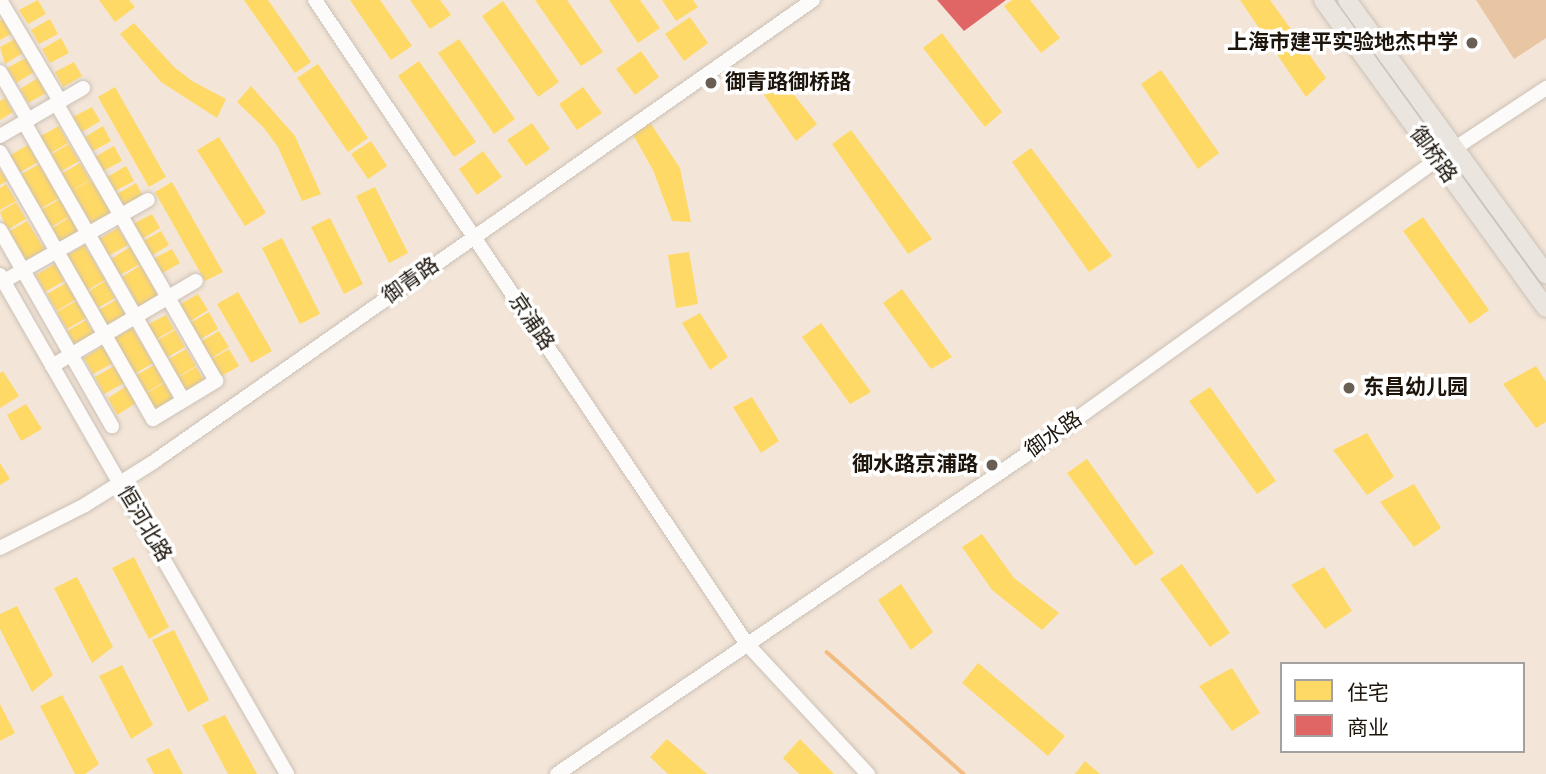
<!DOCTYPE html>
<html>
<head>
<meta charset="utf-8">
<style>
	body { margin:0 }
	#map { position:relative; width:1546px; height:774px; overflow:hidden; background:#f3e5d8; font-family:"Varela Round","Noto Sans SC",sans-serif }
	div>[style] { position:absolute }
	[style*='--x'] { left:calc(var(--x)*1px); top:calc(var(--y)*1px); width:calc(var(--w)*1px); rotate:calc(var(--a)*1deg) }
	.green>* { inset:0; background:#e9c6a3 }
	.homes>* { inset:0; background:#ffd966 }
	.shops>* { inset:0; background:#e06666 }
	.stream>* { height:3.5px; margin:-1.75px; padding:0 1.75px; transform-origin:1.75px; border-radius:1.75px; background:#f2bb7f }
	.roads { filter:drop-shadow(0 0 2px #cbc1b6) drop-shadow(0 0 2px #cbc1b6) }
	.minor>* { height:14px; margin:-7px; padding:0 7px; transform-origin:7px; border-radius:7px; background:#fdfbf9 }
	.major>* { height:18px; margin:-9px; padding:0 9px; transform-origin:9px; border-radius:9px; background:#ebe5e0 }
	.dots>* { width:19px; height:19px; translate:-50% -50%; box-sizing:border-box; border:4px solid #fff; border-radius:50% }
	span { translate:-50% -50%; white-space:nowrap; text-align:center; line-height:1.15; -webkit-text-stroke:7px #fff; paint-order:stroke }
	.poi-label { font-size:21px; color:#1d150c; font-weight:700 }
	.right { translate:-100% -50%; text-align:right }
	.left { translate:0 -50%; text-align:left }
	.street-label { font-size:21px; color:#1d150c }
	.legend { position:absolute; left:1280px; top:662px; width:245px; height:91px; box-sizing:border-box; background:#fff; border:2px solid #a5a19e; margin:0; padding:9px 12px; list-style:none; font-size:21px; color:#1d150c }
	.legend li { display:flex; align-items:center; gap:14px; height:35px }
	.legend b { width:35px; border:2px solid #a5a19e }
</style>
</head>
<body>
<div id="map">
	<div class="green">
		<i style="clip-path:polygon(1476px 0,1546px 0,1546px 38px,1514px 59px)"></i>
	</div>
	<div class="homes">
		<i style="clip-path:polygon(38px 0,46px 14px,28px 24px,19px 10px)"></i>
		<i style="clip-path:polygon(99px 0,129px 0,135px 7px,115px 22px)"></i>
		<i style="clip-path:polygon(244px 0,268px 0,311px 62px,295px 73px)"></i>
		<i style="clip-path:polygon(350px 0,380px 0,412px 46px,391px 60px)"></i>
		<i style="clip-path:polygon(410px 0,440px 0,451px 15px,430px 29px)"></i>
		<i style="clip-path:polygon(535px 0,567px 0,603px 52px,581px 66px)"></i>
		<i style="clip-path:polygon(609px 0,640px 0,660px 28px,638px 43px)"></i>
		<i style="clip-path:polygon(662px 0,693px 0,698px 7px,676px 21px)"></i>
		<i style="clip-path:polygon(1012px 0,1030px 0,1060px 38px,1041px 53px,1004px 6px)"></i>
		<i style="clip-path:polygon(1240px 0,1270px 0,1326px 78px,1306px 97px)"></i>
		<i style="clip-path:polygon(503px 1px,559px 82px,538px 97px,482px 16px)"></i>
		<i style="clip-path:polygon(690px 17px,708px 43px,684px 61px,665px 34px)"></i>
		<i style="clip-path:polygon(3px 19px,11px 34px,0 40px,0 21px)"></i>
		<i style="clip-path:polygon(50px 19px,58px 34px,39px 44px,31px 30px)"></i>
		<i style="clip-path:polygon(134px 23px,174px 67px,192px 81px,226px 99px,217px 118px,161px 82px,141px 59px,120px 34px)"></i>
		<i style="clip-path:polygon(942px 33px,1002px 112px,985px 127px,923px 48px)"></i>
		<i style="clip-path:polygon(61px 38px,69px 53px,50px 63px,42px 49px)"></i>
		<i style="clip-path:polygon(15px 39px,23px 53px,5px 64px,0 47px)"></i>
		<i style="clip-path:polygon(459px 39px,515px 119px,494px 134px,438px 53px)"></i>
		<i style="clip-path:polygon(641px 51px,659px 77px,635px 95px,616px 69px)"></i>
		<i style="clip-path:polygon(26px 58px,34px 72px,16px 83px,7px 68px)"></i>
		<i style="clip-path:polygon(419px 61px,476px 142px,454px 157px,398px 76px)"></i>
		<i style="clip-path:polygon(74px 62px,82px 76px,63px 87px,55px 72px)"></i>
		<i style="clip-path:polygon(318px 64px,368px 138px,348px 152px,297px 78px)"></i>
		<i style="clip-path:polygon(1161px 70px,1219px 153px,1198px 169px,1141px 84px)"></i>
		<i style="clip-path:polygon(38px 78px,46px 93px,28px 103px,20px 89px)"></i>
		<i style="clip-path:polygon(783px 81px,817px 124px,796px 141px,764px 95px)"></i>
		<i style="clip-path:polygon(251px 86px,295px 136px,321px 194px,302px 201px,278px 147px,264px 128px,237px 102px)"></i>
		<i style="clip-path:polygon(115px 87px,166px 177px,149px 187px,98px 97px)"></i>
		<i style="clip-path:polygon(583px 87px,602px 113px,577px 130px,559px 104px)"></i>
		<i style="clip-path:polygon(5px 98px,13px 112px,0 120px,0 101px)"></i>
		<i style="clip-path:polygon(92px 107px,100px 121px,82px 132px,73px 117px)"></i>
		<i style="clip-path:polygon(649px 121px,680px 168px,691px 222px,672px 221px,653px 170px,631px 131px)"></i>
		<i style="clip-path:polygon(532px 123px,550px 149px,526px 166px,507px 140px)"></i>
		<i style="clip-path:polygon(59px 126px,68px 143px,49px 154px,39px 137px)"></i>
		<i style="clip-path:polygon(103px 126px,111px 141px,93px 151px,85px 137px)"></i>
		<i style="clip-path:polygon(851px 130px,932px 239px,908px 254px,832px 144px)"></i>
		<i style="clip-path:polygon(219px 137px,266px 213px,245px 226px,197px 150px)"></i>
		<i style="clip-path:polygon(371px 141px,387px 166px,368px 179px,351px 154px)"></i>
		<i style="clip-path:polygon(69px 144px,79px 161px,60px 172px,50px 155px)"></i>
		<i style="clip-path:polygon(28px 145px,38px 162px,19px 173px,9px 156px)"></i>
		<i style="clip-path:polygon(114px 146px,122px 161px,103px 171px,95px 157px)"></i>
		<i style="clip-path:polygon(1031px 148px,1112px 256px,1089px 272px,1012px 162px)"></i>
		<i style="clip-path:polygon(483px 151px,502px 177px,477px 195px,459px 169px)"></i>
		<i style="clip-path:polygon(80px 163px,90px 180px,71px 191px,61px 174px)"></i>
		<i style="clip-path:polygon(39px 164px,59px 198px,40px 209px,20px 175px)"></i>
		<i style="clip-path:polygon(126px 166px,134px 181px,115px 191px,107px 177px)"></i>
		<i style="clip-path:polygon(0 170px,7px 181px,0 185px)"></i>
		<i style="clip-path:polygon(91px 180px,112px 214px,93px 226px,72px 191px)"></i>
		<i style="clip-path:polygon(172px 182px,223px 272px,205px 281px,155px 192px)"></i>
		<i style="clip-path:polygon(136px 183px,144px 198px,125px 208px,117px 194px)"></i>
		<i style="clip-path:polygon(6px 184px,16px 201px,0 210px,0 188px)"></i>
		<i style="clip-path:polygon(375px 187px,408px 253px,389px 263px,356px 196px)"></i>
		<i style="clip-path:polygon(60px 199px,70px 216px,51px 227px,41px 210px)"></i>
		<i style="clip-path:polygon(16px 202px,26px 219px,7px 230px,0 212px)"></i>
		<i style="clip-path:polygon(152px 214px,160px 228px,142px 239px,133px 224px)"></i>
		<i style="clip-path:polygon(70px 217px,80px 234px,61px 245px,51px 229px)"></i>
		<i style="clip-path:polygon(1423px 217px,1489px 310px,1470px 324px,1403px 231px)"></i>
		<i style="clip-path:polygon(330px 218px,363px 284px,344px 294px,311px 227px)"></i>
		<i style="clip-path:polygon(27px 221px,48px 255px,29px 266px,8px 232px)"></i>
		<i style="clip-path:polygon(118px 228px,128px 245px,108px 256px,99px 239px)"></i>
		<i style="clip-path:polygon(161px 231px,169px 245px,151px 256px,143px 241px)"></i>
		<i style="clip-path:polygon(282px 238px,320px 314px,300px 324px,262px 248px)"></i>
		<i style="clip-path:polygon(84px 245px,105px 280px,86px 291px,65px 257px)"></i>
		<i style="clip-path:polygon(130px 247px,140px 264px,120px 275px,111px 259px)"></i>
		<i style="clip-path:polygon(172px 249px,180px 263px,161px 274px,153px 259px)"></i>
		<i style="clip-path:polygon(689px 252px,698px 304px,676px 308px,668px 255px)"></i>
		<i style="clip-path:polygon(55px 264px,64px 281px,45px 292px,36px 275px)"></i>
		<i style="clip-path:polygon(141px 265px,160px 300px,141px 311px,122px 277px)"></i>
		<i style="clip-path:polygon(105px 281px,115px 298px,96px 309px,86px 293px)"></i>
		<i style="clip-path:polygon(66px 283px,76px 299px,57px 311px,47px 294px)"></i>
		<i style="clip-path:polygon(902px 289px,952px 357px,931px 369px,883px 303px)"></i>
		<i style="clip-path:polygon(238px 292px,272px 351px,251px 363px,217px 304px)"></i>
		<i style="clip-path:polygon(198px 294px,208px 310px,189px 322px,179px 305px)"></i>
		<i style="clip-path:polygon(116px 300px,126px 316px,107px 328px,97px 311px)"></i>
		<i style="clip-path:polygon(76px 301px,86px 318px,67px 329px,57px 312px)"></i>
		<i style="clip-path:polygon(209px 312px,218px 329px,199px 340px,190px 323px)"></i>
		<i style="clip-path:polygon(700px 313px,728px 357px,710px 370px,682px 323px)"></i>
		<i style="clip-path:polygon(166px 315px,174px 329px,155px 340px,147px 325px)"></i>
		<i style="clip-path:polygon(86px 320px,96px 337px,77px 348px,67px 331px)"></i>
		<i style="clip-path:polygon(821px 323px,871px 392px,850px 404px,802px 337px)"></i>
		<i style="clip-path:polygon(132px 328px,153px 363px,134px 374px,113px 339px)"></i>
		<i style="clip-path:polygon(175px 330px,185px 347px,166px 358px,156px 341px)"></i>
		<i style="clip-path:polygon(219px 331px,229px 347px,210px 359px,200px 342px)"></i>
		<i style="clip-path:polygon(103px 346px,113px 363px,93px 374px,84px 358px)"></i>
		<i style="clip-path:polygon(186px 349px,196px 366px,177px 377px,167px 360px)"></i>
		<i style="clip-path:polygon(229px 349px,239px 366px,220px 377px,210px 360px)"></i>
		<i style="clip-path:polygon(154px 365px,164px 382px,145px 393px,135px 376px)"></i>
		<i style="clip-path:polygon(114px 366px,124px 383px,104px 394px,95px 377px)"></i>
		<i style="clip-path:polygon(1536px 366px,1546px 382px,1546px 422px,1536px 428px,1503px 384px)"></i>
		<i style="clip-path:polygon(196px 367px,206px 384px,187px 395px,177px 378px)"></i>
		<i style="clip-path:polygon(3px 371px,19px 396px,0 408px,0 373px)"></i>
		<i style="clip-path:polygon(164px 383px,174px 400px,155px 411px,145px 394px)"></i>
		<i style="clip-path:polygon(127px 386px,136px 403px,117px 415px,108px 398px)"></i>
		<i style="clip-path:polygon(1210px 387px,1276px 481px,1257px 494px,1189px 401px)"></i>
		<i style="clip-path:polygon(752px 397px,779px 441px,761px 453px,733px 407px)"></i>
		<i style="clip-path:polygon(26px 404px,42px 429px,21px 441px,7px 415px)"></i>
		<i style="clip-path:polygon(1367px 433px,1394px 477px,1367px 495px,1333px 450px)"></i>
		<i style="clip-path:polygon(1087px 459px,1154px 553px,1135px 566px,1067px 473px)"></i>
		<i style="clip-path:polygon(0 463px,10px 479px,0 485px)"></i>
		<i style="clip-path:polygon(1414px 484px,1441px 528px,1414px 547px,1380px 502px)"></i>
		<i style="clip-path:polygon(982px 534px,1014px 578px,1059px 613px,1042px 630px,992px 590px,962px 547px)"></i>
		<i style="clip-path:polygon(134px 557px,169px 627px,149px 639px,112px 568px)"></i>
		<i style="clip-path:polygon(1182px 564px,1230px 633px,1210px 647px,1160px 579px)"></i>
		<i style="clip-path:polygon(1324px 567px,1352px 611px,1325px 629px,1291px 585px)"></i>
		<i style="clip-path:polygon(77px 577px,113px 647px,92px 663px,54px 588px)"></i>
		<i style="clip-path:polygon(901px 584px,933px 632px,911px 650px,878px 600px)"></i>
		<i style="clip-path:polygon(17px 606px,53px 675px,32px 692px,0 629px,0 614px)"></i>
		<i style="clip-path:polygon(174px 630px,209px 700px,188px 712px,152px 640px)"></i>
		<i style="clip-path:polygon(978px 663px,1065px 736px,1048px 756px,962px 683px)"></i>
		<i style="clip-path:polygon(122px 665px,153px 725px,131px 739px,99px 676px)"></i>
		<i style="clip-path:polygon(1232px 668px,1260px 713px,1232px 731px,1199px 686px)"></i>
		<i style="clip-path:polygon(62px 695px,99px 764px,85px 774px,75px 774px,40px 706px)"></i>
		<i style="clip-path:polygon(0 704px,15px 733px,0 741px)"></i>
		<i style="clip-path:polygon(225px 715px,257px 774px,228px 774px,202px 725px)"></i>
		<i style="clip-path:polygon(667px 739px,707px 774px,668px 774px,650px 757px)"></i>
		<i style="clip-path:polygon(800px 739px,834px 774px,799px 774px,783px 758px)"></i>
		<i style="clip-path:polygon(169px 748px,183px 774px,154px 774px,146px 759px)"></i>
		<i style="clip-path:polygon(1085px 761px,1100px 774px,1075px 774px)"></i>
	</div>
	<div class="shops">
		<i style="clip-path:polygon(937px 0,1006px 0,964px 31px)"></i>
	</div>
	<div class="stream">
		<i style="--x:827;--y:652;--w:183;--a:41.7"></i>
	</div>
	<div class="roads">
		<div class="minor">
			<i style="--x:0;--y:0;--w:117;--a:59.3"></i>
			<i style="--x:315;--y:0;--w:775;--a:56.15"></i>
			<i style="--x:747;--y:644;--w:178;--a:47.1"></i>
			<i style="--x:0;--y:72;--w:56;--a:59.7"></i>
			<i style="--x:24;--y:122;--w:320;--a:60.2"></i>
			<i style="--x:0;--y:136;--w:96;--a:-30"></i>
			<i style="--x:0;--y:152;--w:308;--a:60.2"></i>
			<i style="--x:153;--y:419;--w:74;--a:-31.1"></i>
			<i style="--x:216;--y:381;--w:321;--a:-119.9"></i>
			<i style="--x:0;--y:230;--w:226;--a:60.3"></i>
			<i style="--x:0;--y:275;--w:576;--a:60.09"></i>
			<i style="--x:4;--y:281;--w:165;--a:-29.4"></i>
			<i style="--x:52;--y:366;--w:167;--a:-30.6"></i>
			<i style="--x:0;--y:548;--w:95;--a:-26.8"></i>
			<i style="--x:85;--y:505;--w:79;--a:-32.1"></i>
			<i style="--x:152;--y:463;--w:807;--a:-35.01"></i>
			<i style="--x:557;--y:774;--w:576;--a:-34.24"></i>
			<i style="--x:1033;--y:450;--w:497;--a:-35.7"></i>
			<i style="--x:1437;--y:160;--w:131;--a:-33.4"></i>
		</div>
		<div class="major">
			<i style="--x:1323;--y:0;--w:380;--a:54.1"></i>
			<i style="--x:1347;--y:0;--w:339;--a:54"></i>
		</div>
	</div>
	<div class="dots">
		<i style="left:1472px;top:43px;background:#685e53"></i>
		<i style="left:711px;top:83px;background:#685e53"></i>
		<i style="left:1349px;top:388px;background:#685e53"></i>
		<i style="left:992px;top:465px;background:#685e53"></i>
	</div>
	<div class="poi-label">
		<span class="right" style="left:1458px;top:43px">上海市建平实验地杰中学</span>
		<span class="left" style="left:725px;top:83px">御青路御桥路</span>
		<span class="left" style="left:1363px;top:388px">东昌幼儿园</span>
		<span class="right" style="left:978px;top:465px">御水路京浦路</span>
	</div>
	<div class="street-label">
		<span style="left:1433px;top:155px;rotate:54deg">御桥路</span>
		<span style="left:411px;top:281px;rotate:-35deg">御青路</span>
		<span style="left:531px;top:322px;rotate:56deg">京浦路</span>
		<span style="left:1054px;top:435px;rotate:-35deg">御水路</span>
		<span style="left:144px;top:524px;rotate:59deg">恒河北路</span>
	</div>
	<ul class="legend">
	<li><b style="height:19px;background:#ffd966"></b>住宅</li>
	<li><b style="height:19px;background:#e06666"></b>商业</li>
	</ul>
</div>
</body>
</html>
